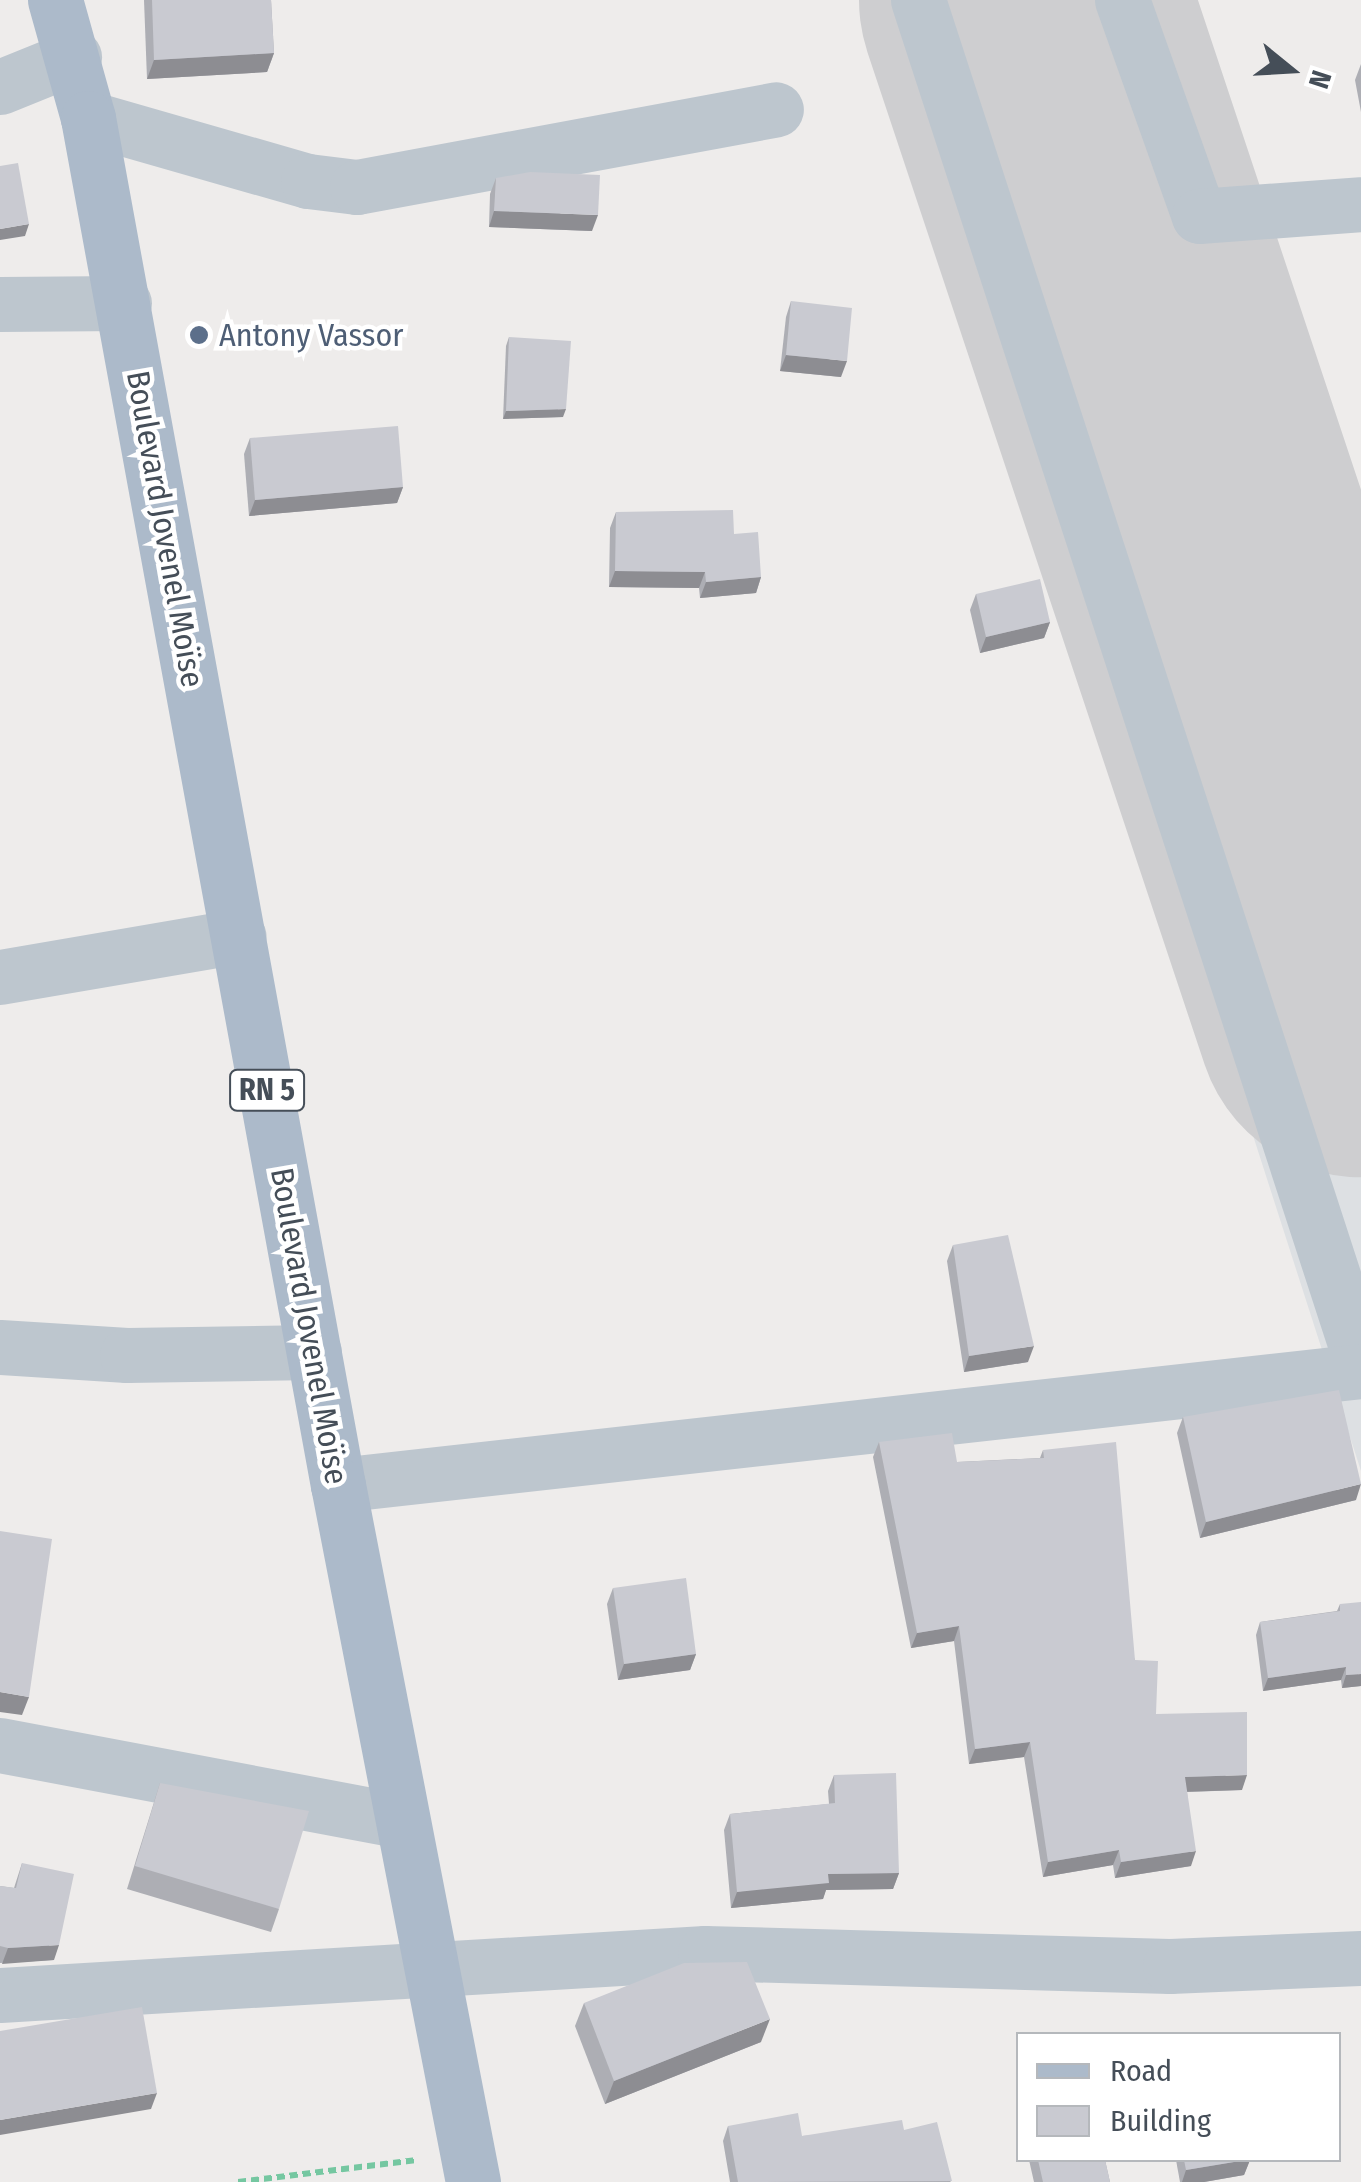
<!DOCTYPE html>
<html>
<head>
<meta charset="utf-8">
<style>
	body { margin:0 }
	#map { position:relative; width:1361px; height:2182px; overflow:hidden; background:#eeeceb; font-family:"Fira Sans Condensed",sans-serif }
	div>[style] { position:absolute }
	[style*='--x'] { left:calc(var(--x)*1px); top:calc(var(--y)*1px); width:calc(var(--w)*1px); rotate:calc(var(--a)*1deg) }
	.airport>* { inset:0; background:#dde0e3 }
	.runway>* { height:330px; margin:-165px; padding:0 165px; transform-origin:165px; border-radius:165px; background:#ceced0 }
	.path>* { height:6px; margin-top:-3px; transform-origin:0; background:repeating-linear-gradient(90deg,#75c7a1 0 8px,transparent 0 13px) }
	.minor>* { height:55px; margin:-27.5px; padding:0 27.5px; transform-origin:27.5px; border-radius:27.5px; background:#bdc6ce }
	.major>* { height:55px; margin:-27.5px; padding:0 27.5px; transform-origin:27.5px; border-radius:27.5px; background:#acbaca }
	.wall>* { inset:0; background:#adaeb4 }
	.shaded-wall>* { inset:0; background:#8d8d92 }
	.building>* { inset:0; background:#c9cad1 }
	.dots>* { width:28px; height:28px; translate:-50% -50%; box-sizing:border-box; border:5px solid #fff; border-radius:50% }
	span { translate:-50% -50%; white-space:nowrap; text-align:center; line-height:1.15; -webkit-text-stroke:9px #fff; paint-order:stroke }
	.shield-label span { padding:2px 8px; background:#fff; border:2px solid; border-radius:8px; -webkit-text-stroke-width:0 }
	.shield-label { font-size:30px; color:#454e58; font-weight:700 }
	.service-label { font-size:32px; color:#4e5e75 }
	.left { translate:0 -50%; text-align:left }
	.street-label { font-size:32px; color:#454e58 }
	.legend { position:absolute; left:1016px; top:2032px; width:325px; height:130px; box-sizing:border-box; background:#fff; border:2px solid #b5b8bc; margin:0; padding:12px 18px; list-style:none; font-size:30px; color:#454e58 }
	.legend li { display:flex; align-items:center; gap:20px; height:50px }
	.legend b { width:50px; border:2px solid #b5b8bc }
	.north { position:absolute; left:1241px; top:20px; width:100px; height:100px; -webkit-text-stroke:8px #fff; paint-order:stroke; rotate:108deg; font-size:28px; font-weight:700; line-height:40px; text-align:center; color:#454e58 }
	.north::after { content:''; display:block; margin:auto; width:35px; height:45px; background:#454e58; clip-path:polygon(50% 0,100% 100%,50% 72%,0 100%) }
</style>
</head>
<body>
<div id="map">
	<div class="airport">
		<i style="clip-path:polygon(877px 0,1134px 0,1361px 645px,1361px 1471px,1087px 620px)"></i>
	</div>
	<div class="runway">
		<i style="--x:1024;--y:0;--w:1067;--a:71.58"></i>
	</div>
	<div class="path">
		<i style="--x:238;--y:2182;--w:180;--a:-7"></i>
	</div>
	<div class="minor">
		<i style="--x:918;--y:0;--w:1432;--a:71.98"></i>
		<i style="--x:1122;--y:0;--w:229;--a:70.4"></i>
		<i style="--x:1199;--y:216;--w:162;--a:-4.2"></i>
		<i style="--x:0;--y:87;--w:80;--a:-22.1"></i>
		<i style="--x:88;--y:118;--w:229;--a:16"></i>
		<i style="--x:308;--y:181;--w:49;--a:7"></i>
		<i style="--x:357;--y:187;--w:426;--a:-10.5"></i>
		<i style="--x:0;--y:304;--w:124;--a:-0.5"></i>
		<i style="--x:0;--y:977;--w:242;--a:-9.7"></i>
		<i style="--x:0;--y:1347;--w:127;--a:3.6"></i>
		<i style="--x:127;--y:1355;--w:187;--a:-0.9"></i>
		<i style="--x:338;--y:1485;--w:1029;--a:-6.36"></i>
		<i style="--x:0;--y:1745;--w:408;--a:10.7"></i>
		<i style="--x:0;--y:1995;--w:706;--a:-3.41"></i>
		<i style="--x:705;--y:1953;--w:465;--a:1.6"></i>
		<i style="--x:1170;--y:1966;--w:191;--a:-2.4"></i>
	</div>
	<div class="major">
		<i style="--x:55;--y:0;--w:123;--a:74.4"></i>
		<i style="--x:88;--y:118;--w:1390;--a:79.64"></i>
		<i style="--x:338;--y:1485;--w:710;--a:79.04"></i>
	</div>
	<div class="wall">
		<i style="clip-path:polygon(144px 0,271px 0,274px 53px,267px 72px,147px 79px)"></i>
		<i style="clip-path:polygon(1361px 64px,1361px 112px,1355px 80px)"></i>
		<i style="clip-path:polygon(496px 178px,592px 231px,489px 227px,490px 194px)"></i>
		<i style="clip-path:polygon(791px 301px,841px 377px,780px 371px,786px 317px)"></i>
		<i style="clip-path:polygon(509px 337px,563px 417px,503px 419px,506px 346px)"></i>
		<i style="clip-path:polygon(250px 438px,403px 487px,397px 503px,249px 516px,244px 454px)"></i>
		<i style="clip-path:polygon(616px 512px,734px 534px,761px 577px,756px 593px,700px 598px,699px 588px,609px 587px,610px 528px)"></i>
		<i style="clip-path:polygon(976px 594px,1050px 622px,1044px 638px,980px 653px,970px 610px)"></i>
		<i style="clip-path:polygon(953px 1245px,1028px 1362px,964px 1372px,947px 1261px)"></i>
		<i style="clip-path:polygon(1183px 1417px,1356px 1500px,1200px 1538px,1177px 1433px)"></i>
		<i style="clip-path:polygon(879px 1442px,957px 1462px,1040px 1458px,1043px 1450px,1135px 1660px,1156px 1714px,1242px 1790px,1187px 1792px,1191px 1866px,1115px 1878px,1113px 1865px,1043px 1877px,1024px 1757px,969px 1764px,954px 1641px,911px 1648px,873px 1457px)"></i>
		<i style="clip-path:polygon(613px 1588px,696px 1654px,690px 1670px,618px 1680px,607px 1604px)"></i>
		<i style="clip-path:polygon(1340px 1604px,1361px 1686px,1342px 1688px,1341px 1680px,1263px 1691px,1256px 1635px,1260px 1622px,1337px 1611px)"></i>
		<i style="clip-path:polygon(834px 1775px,899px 1873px,893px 1889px,826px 1890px,823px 1899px,731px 1908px,724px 1830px,730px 1814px,829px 1804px,828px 1791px)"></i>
		<i style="clip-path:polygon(160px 1783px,279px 1909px,271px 1932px,127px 1889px)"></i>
		<i style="clip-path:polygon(22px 1863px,54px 1960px,0 1963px,0 1886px,14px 1888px)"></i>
		<i style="clip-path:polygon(584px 2003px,761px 2042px,605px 2104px,575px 2026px)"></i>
		<i style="clip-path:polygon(728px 2126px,802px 2136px,904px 2130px,951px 2182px,730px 2182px,723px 2141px)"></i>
		<i style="clip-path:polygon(1029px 2160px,1105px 2160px,1110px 2182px,1034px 2182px)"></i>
		<i style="clip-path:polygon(1176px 2160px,1250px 2160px,1244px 2175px,1204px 2182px,1180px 2182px)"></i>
	</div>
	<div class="shaded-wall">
		<i style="clip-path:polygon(274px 53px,267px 72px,147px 79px,154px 60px)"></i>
		<i style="clip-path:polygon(494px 211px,598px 215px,592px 231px,489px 227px)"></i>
		<i style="clip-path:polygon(29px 224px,25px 236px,0 240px,0 229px)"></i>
		<i style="clip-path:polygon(786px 355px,847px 361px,841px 377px,780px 371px)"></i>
		<i style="clip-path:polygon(566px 409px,563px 417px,503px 419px,506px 411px)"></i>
		<i style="clip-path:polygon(403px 487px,397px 503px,249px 516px,255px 500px)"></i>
		<i style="clip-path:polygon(615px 571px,705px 572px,699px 588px,609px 587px)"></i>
		<i style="clip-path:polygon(761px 577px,756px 593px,700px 598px,706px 582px)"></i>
		<i style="clip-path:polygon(1050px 622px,1044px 638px,980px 653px,986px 637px)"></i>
		<i style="clip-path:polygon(1034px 1346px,1028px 1362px,964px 1372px,969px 1356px)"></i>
		<i style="clip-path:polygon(1361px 1484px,1356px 1500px,1200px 1538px,1206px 1522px)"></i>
		<i style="clip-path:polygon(959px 1626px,954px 1641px,911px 1648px,917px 1633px)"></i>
		<i style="clip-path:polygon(696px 1654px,690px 1670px,618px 1680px,624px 1664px)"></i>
		<i style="clip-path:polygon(1346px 1667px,1341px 1680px,1263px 1691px,1268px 1678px)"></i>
		<i style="clip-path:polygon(1361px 1674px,1361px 1686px,1342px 1688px,1346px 1675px)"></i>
		<i style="clip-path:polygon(0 1692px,29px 1697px,22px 1715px,0 1712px)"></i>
		<i style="clip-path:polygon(1030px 1742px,1024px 1757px,969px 1764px,975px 1749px)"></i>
		<i style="clip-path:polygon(1247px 1775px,1242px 1790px,1179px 1792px,1185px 1777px)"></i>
		<i style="clip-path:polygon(1119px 1850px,1113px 1865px,1043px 1877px,1048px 1862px)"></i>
		<i style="clip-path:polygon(1196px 1851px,1191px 1866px,1115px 1878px,1121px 1862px)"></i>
		<i style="clip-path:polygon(899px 1873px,893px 1889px,826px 1890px,823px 1899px,731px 1908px,737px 1892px,828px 1874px)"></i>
		<i style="clip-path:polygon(59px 1945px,54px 1960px,2px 1964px,8px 1948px)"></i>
		<i style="clip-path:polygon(770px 2019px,761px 2042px,605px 2104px,614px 2081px)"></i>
		<i style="clip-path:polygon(157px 2093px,151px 2109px,0 2135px,0 2120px)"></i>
		<i style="clip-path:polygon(1246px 2160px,1250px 2160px,1244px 2175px,1204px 2182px,1182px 2182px,1186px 2170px)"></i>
	</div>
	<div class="building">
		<i style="clip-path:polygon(152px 0,271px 0,274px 53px,154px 60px)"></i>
		<i style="clip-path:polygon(18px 163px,29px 224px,0 229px,0 166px)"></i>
		<i style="clip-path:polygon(530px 172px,600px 175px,598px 215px,494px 211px,496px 178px)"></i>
		<i style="clip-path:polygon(791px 301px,852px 308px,847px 361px,786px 355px)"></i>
		<i style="clip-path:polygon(509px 337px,571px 341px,566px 409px,506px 411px)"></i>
		<i style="clip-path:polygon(398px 426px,403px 487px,255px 500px,250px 438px)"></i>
		<i style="clip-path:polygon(733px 510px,734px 534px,758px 532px,761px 577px,706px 582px,705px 572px,615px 571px,616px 512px)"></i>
		<i style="clip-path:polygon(1040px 579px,1050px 622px,986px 637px,976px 594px)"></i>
		<i style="clip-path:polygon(1008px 1235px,1034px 1346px,969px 1356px,953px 1245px)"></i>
		<i style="clip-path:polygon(1339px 1390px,1361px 1484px,1206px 1522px,1183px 1417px)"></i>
		<i style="clip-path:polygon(952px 1433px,957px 1462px,1044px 1458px,1043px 1450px,1116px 1442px,1135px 1660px,1158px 1661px,1156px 1714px,1247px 1712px,1247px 1775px,1185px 1777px,1196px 1851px,1121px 1862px,1119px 1850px,1048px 1862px,1030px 1742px,975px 1749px,959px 1626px,917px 1633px,879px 1442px)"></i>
		<i style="clip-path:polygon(0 1531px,52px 1539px,29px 1697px,0 1692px)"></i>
		<i style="clip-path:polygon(686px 1578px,696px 1654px,624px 1664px,613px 1588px)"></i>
		<i style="clip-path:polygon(1361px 1602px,1361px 1674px,1346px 1675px,1346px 1667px,1268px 1678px,1260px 1622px,1340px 1611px,1340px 1604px)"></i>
		<i style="clip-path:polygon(896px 1773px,899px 1873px,828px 1874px,829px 1883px,737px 1892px,730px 1814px,835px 1803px,834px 1775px)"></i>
		<i style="clip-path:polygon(160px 1783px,309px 1811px,279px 1909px,135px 1866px)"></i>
		<i style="clip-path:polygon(22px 1863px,74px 1874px,59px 1945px,8px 1948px,0 1946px,0 1886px,16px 1888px)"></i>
		<i style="clip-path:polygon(747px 1962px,770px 2019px,614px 2081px,584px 2003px,684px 1963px)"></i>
		<i style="clip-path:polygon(142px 2007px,157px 2093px,0 2120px,0 2031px)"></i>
		<i style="clip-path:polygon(798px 2113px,802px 2136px,902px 2120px,904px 2130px,937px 2122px,952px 2181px,738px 2182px,728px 2126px)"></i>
		<i style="clip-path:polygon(1038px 2160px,1105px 2160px,1110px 2182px,1043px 2182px)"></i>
		<i style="clip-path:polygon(1184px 2160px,1246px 2160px,1186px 2170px)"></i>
	</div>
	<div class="dots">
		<i style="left:199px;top:335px;background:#5c6f8a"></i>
	</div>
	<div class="shield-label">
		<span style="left:267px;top:1090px">RN 5</span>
	</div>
	<div class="service-label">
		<span class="left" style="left:219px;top:335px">Antony Vassor</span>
	</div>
	<div class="street-label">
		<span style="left:165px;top:529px;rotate:80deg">Boulevard Jovenel Moïse</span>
		<span style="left:309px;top:1326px;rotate:80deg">Boulevard Jovenel Moïse</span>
	</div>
	<ul class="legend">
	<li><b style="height:12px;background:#acbaca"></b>Road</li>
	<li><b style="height:28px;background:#c9cad1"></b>Building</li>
	</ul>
	<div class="north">N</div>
</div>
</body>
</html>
